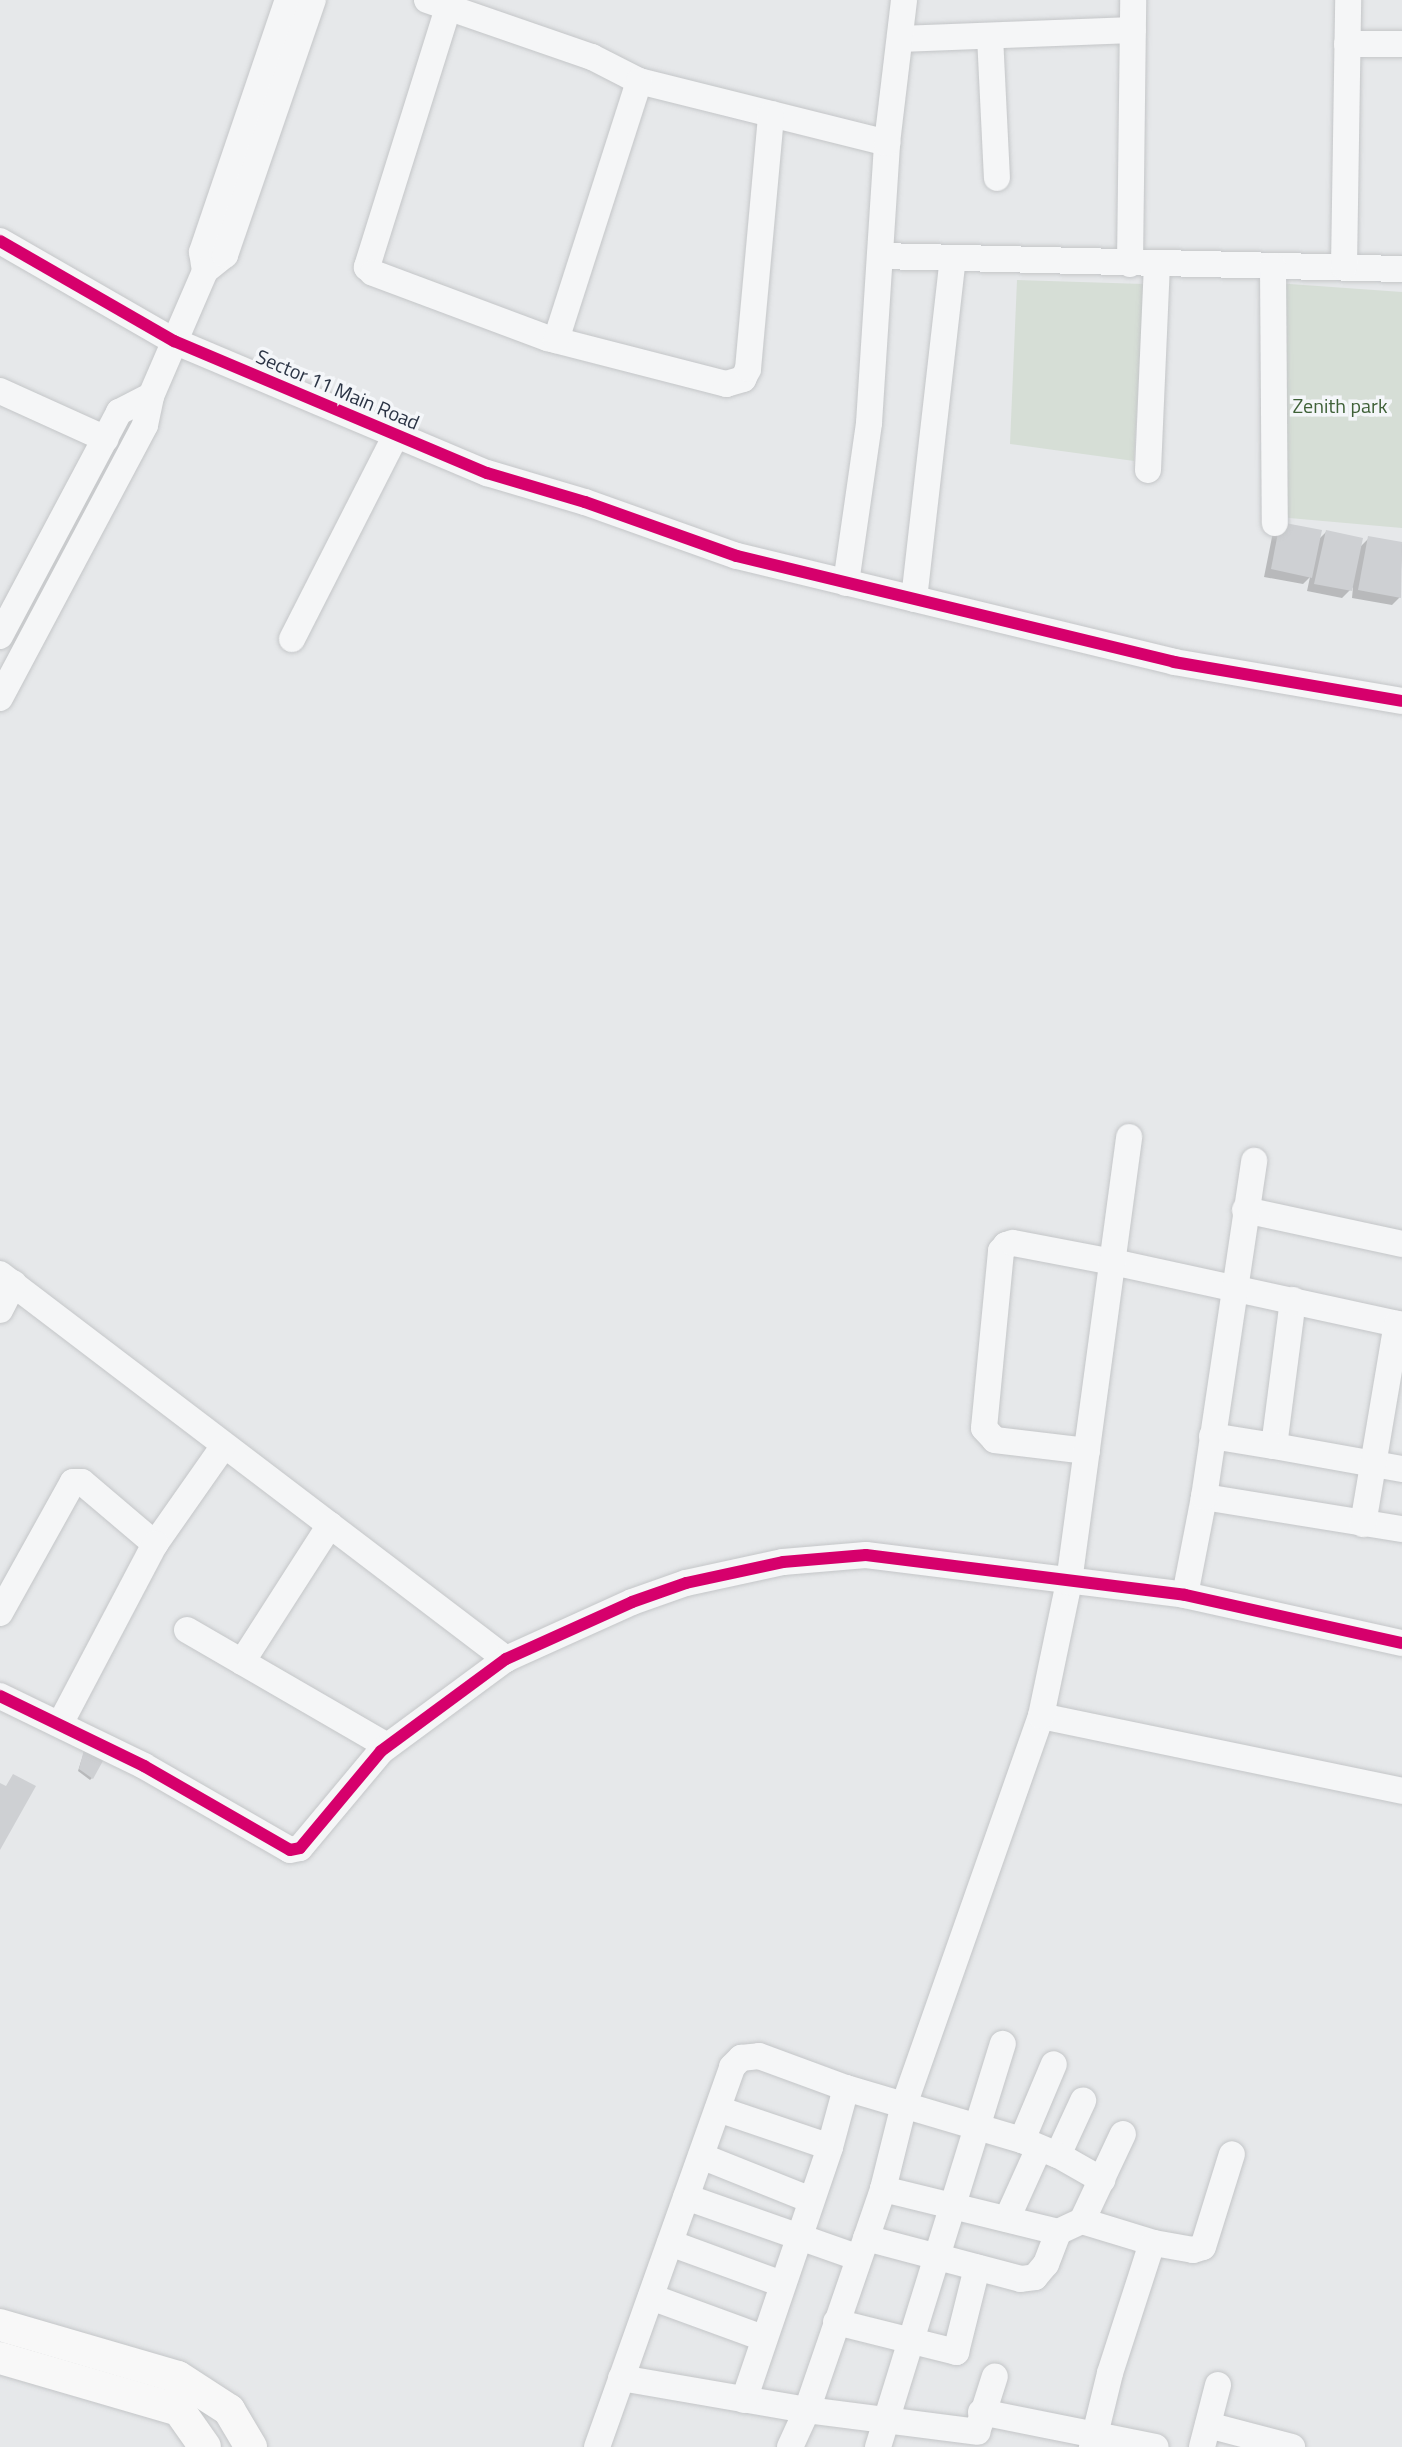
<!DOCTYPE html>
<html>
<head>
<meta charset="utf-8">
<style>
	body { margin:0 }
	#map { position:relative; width:1402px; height:2447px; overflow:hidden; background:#e6e8ea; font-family:"Titillium Web",sans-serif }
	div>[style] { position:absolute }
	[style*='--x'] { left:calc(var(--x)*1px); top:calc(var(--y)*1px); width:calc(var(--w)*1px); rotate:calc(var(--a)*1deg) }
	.green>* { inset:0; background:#d6ded6 }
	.shadow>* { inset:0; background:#0003 }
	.building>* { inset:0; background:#ced0d3 }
	.roads { filter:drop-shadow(0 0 2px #c4c6c8) drop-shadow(0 0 2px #c4c6c8) }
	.minor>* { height:26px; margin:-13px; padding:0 13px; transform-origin:13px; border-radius:13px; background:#f5f6f7 }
	.major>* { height:32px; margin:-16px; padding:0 16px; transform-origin:16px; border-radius:16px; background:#f8f8f8 }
	.cycleway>* { height:12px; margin:-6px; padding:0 6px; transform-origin:6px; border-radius:6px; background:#d6006c }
	span { translate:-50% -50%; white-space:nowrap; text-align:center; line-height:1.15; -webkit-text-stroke:7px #f4f6f9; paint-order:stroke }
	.street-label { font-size:20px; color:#2b3445 }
	.park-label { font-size:20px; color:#3f6138 }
</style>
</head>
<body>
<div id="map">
	<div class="green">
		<i style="clip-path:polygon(1017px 280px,1144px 284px,1134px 461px,1010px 444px)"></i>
		<i style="clip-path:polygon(1276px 283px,1402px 292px,1402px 528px,1278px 517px)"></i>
	</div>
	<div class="shadow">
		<i style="clip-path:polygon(1273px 532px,1317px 541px,1326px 532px,1359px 548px,1369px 538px,1402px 544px,1400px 597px,1392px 605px,1352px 598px,1353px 587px,1342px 598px,1307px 591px,1310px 577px,1303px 584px,1264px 577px)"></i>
		<i style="clip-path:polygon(84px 1752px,92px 1778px,90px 1780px,78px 1771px)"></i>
	</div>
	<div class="building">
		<i style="clip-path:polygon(1280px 522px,1322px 530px,1312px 578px,1271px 569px)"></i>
		<i style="clip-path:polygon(1326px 530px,1363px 538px,1352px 591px,1314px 584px)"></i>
		<i style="clip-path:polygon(1368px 536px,1402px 542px,1401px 598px,1358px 590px)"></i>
		<i style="clip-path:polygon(84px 1750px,104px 1759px,93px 1779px,79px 1769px)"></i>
		<i style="clip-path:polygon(13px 1774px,36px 1786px,0 1850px,0 1783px,6px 1786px)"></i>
	</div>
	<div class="roads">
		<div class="minor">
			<i style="--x:427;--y:0;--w:175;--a:19.1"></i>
			<i style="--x:592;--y:57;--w:53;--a:27.1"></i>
			<i style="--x:639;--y:81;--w:256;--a:14"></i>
			<i style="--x:449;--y:5;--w:275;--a:107.4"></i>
			<i style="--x:367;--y:267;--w:8;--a:45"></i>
			<i style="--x:373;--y:273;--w:186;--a:20.5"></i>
			<i style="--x:547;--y:338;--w:185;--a:14.4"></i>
			<i style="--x:726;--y:384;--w:18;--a:-16"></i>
			<i style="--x:743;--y:379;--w:11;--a:-63"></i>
			<i style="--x:748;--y:369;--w:256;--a:-84.8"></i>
			<i style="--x:990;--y:36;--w:142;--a:87.2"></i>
			<i style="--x:900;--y:39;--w:233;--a:-2.2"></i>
			<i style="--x:1347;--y:44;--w:55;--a:0"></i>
			<i style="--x:0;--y:241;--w:201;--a:29.9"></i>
			<i style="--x:174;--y:341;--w:340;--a:22.9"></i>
			<i style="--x:487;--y:473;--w:102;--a:16.5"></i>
			<i style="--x:585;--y:502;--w:161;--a:19.6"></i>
			<i style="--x:737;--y:556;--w:450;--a:13.6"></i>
			<i style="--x:1174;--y:662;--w:231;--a:9.7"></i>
			<i style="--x:880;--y:256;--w:522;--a:1.43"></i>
			<i style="--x:1130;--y:264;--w:264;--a:-89.3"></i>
			<i style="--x:1273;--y:266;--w:257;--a:89.6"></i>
			<i style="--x:1344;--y:267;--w:267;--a:-89.1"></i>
			<i style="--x:205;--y:271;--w:19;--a:-99"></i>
			<i style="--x:202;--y:252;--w:266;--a:-71.2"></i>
			<i style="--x:556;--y:340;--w:272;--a:-72.2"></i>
			<i style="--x:0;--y:391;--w:116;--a:24.4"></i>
			<i style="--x:1148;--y:470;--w:205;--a:-87.5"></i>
			<i style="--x:846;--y:583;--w:162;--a:-81.8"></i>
			<i style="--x:869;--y:423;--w:281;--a:-86.3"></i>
			<i style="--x:887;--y:143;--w:144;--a:-83.2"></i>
			<i style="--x:914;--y:599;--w:343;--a:-83.5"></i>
			<i style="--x:0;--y:636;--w:254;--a:-62"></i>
			<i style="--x:119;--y:412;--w:36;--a:-27"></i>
			<i style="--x:292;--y:639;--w:229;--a:-63"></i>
			<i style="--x:0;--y:698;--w:309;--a:-62"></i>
			<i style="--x:145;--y:425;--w:30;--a:-78"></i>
			<i style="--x:151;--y:396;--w:136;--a:-66.6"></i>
			<i style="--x:205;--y:271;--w:26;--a:-39"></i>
			<i style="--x:225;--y:255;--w:270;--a:-71"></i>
			<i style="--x:1245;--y:1210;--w:161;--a:12.2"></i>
			<i style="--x:0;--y:1274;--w:636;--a:37.27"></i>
			<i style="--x:1293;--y:1300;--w:147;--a:97.4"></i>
			<i style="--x:1274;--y:1446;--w:130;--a:10.2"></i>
			<i style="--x:0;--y:1310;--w:30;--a:-63"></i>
			<i style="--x:1212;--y:1436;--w:63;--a:9.2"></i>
			<i style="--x:1087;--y:1451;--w:93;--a:-173.2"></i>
			<i style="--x:995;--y:1440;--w:16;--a:-133"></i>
			<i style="--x:984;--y:1428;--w:178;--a:-84.5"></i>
			<i style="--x:1001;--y:1251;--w:8;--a:-50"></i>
			<i style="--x:1006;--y:1245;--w:7;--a:-16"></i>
			<i style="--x:1013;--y:1243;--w:102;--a:10.8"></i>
			<i style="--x:1113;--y:1262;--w:296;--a:12.3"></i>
			<i style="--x:1204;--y:1497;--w:201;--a:9.2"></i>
			<i style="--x:1363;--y:1524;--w:203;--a:-80.4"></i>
			<i style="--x:1185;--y:1595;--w:100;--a:-79"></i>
			<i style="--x:1204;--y:1497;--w:340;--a:-81.5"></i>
			<i style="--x:0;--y:1613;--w:150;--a:-60.9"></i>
			<i style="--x:73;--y:1482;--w:9;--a:0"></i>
			<i style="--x:82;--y:1482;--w:96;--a:40.3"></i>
			<i style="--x:155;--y:1544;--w:118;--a:-55"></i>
			<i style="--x:187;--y:1630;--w:231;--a:30.1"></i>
			<i style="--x:242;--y:1662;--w:163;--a:-57.3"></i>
			<i style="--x:0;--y:1696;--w:160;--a:25.9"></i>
			<i style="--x:144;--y:1766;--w:168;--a:29.9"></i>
			<i style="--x:290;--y:1850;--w:10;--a:-11"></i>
			<i style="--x:300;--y:1848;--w:126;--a:-50.1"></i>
			<i style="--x:381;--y:1751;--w:155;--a:-36.4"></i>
			<i style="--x:506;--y:1659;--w:138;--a:-24.3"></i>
			<i style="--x:632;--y:1602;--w:57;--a:-19.4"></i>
			<i style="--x:686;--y:1583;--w:99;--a:-12.2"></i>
			<i style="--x:783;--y:1562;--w:83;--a:-4.8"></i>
			<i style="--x:866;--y:1555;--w:321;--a:7.1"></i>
			<i style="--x:1185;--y:1595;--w:222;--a:12.5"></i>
			<i style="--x:1041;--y:1716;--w:369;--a:11.7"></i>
			<i style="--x:60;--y:1724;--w:204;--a:-62.2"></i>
			<i style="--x:718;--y:2109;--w:118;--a:18.7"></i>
			<i style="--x:1022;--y:2140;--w:82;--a:-67.2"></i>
			<i style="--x:1058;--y:2155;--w:60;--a:-65.2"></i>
			<i style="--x:701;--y:2156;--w:118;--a:21.8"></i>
			<i style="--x:883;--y:2189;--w:180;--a:13.8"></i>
			<i style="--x:1058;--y:2232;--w:26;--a:-25"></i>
			<i style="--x:1082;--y:2221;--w:96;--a:-64.8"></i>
			<i style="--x:686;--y:2197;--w:183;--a:19.4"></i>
			<i style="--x:1007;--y:2219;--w:78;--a:-65.7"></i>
			<i style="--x:1082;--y:2221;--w:75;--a:17"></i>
			<i style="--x:866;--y:2238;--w:160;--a:14.8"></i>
			<i style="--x:1021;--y:2279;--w:14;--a:-8"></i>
			<i style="--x:1035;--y:2277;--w:17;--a:-50"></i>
			<i style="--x:1046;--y:2264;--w:34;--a:-69"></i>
			<i style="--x:670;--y:2243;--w:119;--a:20.1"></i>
			<i style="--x:651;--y:2297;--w:119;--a:20.1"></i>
			<i style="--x:836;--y:2322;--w:124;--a:14"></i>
			<i style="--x:956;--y:2352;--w:87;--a:-76"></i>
			<i style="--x:621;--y:2378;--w:189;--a:9.8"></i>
			<i style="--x:807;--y:2410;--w:172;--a:7.3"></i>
			<i style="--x:744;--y:2400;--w:267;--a:-71.2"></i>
			<i style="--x:830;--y:2147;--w:61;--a:-74.8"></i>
			<i style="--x:981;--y:2412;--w:178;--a:11.3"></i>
			<i style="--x:1208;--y:2425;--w:87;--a:14.7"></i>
			<i style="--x:979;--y:2426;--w:52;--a:-72.3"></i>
			<i style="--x:597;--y:2447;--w:403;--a:-70.4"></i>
			<i style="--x:732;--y:2067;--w:13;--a:-45"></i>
			<i style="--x:741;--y:2058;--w:18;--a:-6"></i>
			<i style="--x:759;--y:2056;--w:93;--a:20.2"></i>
			<i style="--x:846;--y:2088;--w:184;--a:16.5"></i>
			<i style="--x:1022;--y:2140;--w:39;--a:23"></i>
			<i style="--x:1058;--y:2155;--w:51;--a:29.6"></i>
			<i style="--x:790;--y:2447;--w:41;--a:-65.3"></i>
			<i style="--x:807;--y:2410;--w:234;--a:-71"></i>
			<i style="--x:883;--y:2189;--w:87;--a:-76"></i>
			<i style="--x:904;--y:2105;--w:412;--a:-70.6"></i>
			<i style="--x:1041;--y:1716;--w:137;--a:-78.2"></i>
			<i style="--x:1069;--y:1582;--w:449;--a:-82.3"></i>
			<i style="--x:878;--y:2447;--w:422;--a:-72.8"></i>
			<i style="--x:1092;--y:2447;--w:76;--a:-76.3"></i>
			<i style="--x:1110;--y:2373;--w:127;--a:-72.1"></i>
			<i style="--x:1149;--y:2252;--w:10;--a:-61"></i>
			<i style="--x:1154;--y:2243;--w:40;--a:10"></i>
			<i style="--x:1193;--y:2250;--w:10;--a:-17"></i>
			<i style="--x:1203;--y:2247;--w:97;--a:-72.7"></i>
			<i style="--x:1202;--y:2447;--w:64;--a:-75.5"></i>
		</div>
		<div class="major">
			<i style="--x:0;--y:2325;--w:185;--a:16.3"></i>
			<i style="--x:178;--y:2377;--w:61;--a:32.9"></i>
			<i style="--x:229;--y:2410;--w:43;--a:59.3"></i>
			<i style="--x:0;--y:2358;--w:186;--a:16.2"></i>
			<i style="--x:179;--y:2410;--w:45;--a:54.9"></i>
		</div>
	</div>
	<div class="cycleway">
		<i style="--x:0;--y:241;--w:201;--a:29.9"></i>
		<i style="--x:174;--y:341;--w:340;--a:22.9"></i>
		<i style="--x:487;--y:473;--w:102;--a:16.5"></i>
		<i style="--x:585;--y:502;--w:161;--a:19.6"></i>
		<i style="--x:737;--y:556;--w:450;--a:13.6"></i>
		<i style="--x:1174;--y:662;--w:231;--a:9.7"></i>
		<i style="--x:0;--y:1696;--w:160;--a:25.9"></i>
		<i style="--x:144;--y:1766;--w:168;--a:29.9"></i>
		<i style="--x:290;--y:1850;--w:10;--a:-11"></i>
		<i style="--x:300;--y:1848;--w:126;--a:-50.1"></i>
		<i style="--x:381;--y:1751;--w:155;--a:-36.4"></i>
		<i style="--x:506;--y:1659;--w:138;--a:-24.3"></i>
		<i style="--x:632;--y:1602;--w:57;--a:-19.4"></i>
		<i style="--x:686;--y:1583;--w:99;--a:-12.2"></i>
		<i style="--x:783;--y:1562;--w:83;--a:-4.8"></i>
		<i style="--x:866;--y:1555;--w:321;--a:7.1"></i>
		<i style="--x:1185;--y:1595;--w:222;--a:12.5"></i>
	</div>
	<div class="street-label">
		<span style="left:338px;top:389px;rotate:23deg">Sector 11 Main Road</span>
	</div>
	<div class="park-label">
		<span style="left:1340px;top:405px">Zenith park</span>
	</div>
</div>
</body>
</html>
